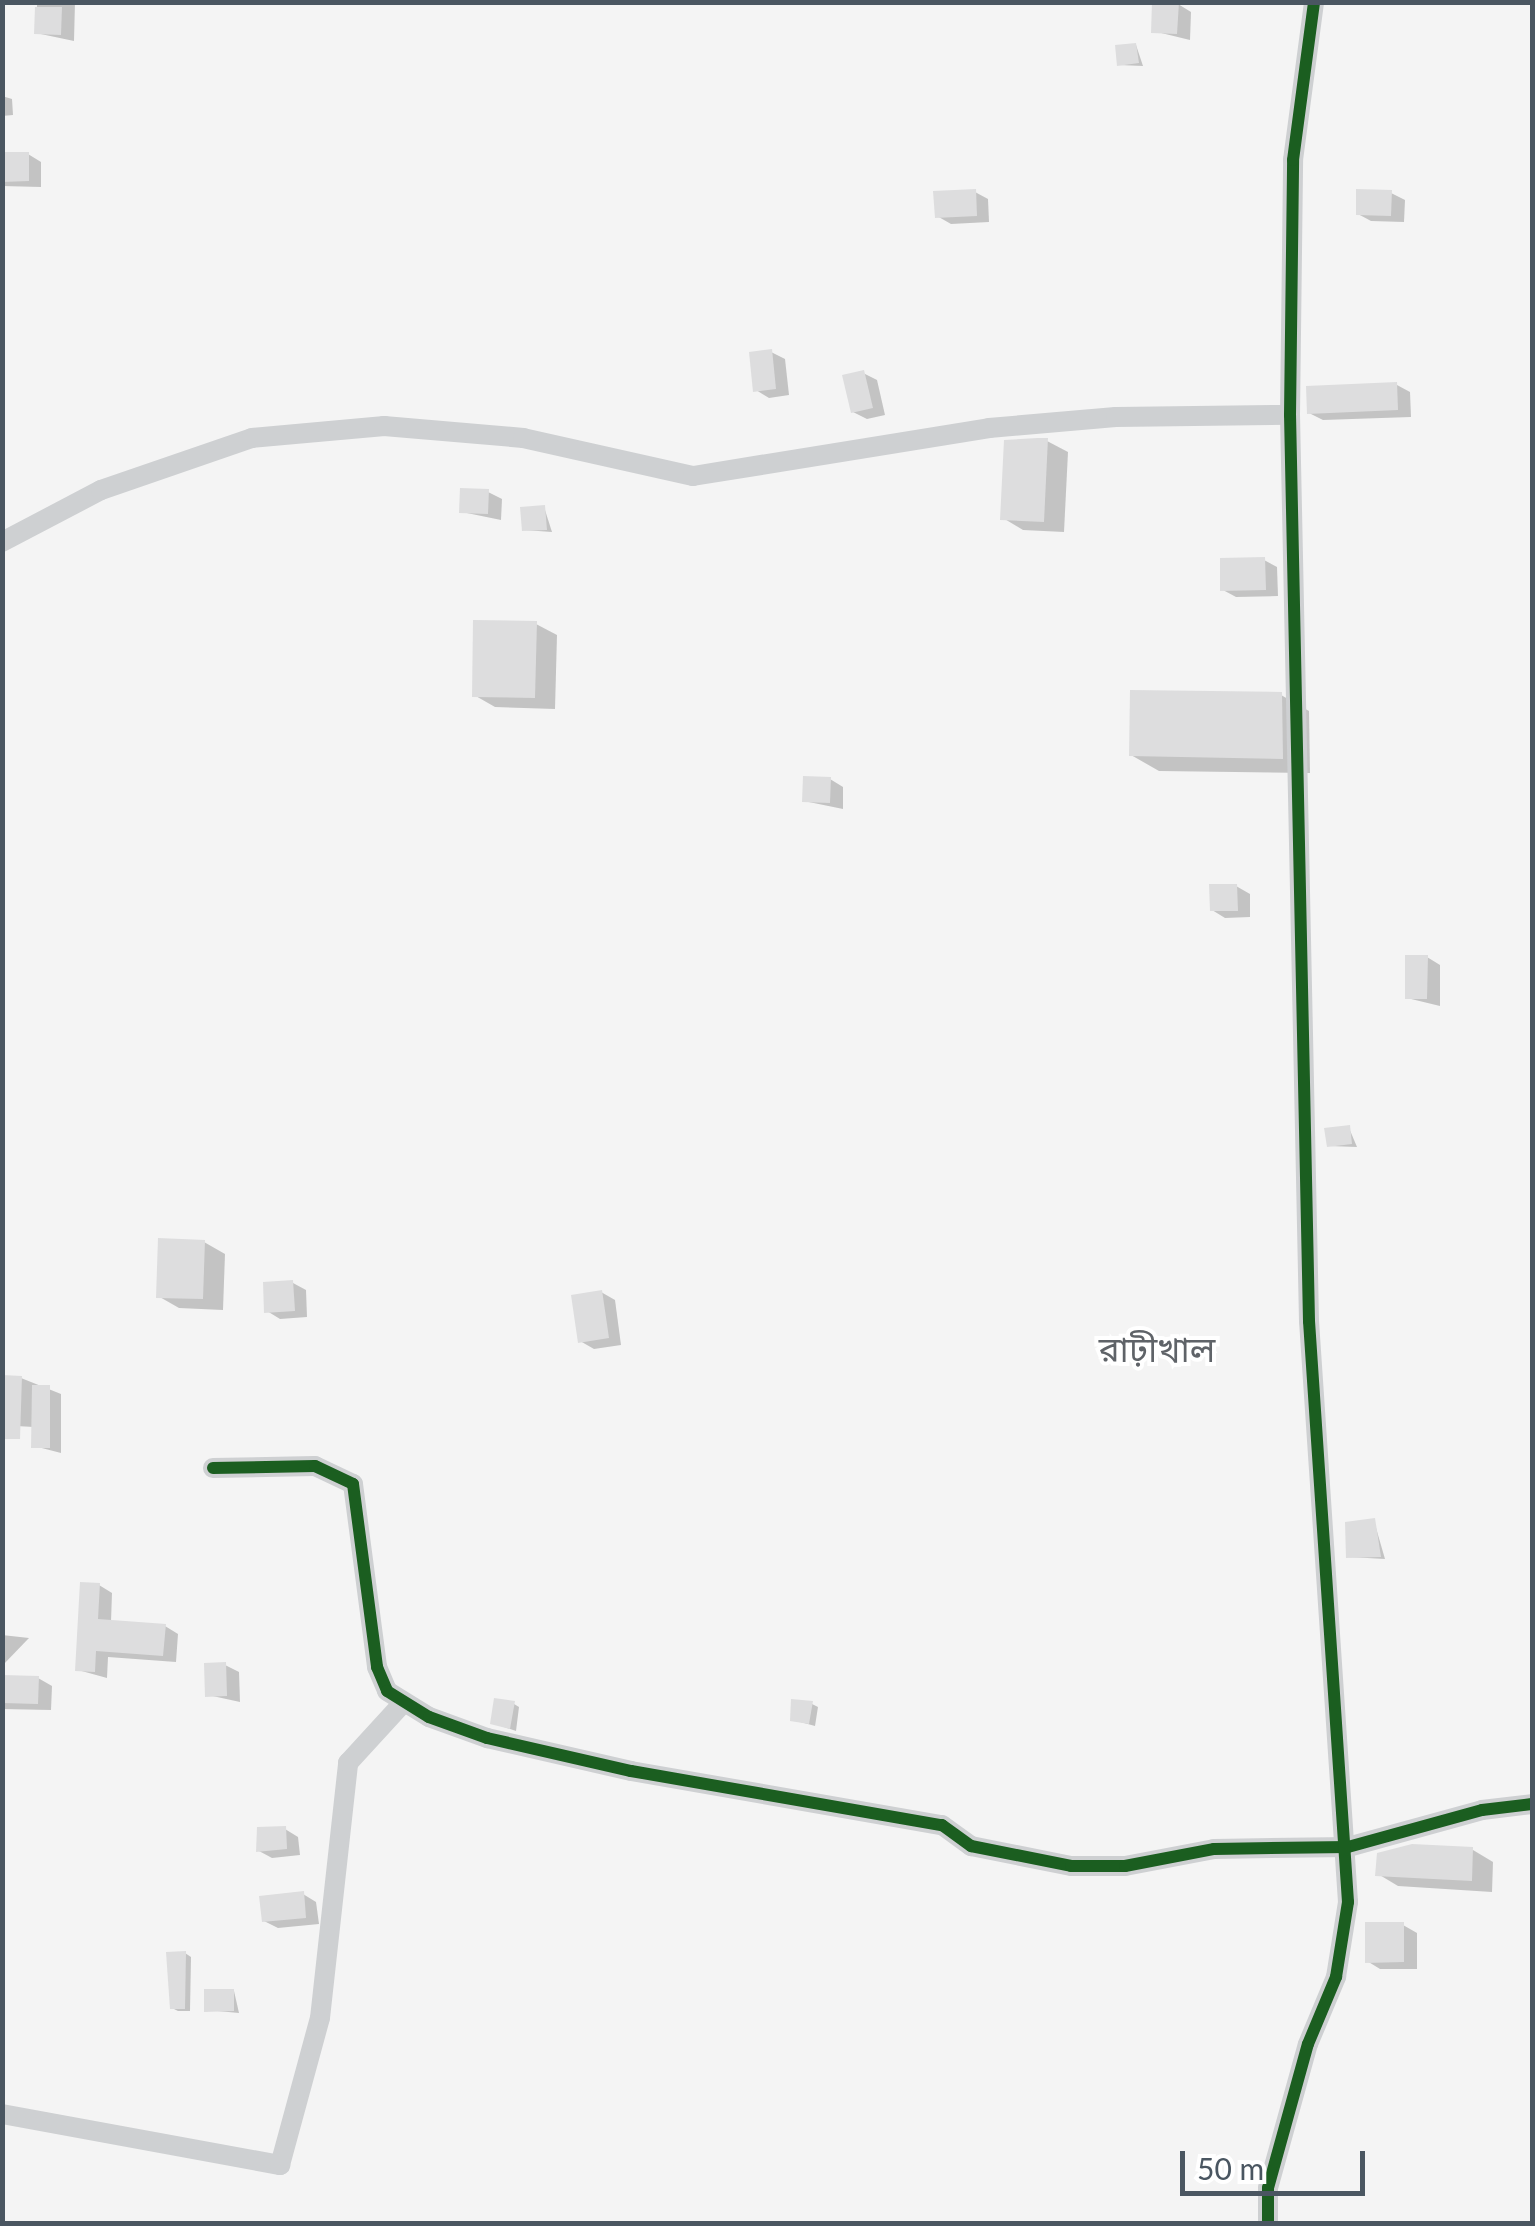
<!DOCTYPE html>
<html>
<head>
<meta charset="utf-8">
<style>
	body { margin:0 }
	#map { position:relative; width:1535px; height:2226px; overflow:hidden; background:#f4f4f4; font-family:Lato,"Noto Sans Bengali",sans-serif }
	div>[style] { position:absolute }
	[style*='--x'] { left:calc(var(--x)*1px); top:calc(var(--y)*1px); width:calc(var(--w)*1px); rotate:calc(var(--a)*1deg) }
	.shadow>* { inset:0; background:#0003 }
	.building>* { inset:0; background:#ddddde }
	.minor>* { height:20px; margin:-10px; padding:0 10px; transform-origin:10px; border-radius:10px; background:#ced0d2 }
	.cycleway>* { height:12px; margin:-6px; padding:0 6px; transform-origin:6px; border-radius:6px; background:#1b5e20 }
	span { translate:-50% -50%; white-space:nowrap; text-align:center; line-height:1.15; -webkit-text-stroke:8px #fff; paint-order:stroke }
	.quarter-label { font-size:35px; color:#5f6368 }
	.frame { position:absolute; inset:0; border:5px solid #4a5661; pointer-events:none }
	.scale { position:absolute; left:1180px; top:2151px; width:185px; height:45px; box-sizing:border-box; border:5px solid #4a5661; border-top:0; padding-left:12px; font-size:30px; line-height:35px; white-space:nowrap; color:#4a5661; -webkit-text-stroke:8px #fff; paint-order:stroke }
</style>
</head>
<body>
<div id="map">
	<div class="shadow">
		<i style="clip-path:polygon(17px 2px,75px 2px,74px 41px,36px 33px,37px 5px)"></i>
		<i style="clip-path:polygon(1178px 4px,1191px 12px,1190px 40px,1153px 31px)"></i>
		<i style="clip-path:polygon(1136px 45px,1143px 66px,1119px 65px)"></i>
		<i style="clip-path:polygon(2px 96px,12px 99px,13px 115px,2px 116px)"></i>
		<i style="clip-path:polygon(2px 154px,28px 154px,41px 162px,41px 187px,2px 186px)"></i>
		<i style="clip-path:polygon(975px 192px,988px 199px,989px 222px,951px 224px,937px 216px)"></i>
		<i style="clip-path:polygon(1391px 193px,1405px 200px,1404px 222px,1371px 221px,1358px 214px)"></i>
		<i style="clip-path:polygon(771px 352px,785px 359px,789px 395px,769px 398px,756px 390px)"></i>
		<i style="clip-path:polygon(863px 373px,877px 380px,885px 415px,867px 419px,853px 412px)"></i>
		<i style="clip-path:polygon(1397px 385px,1410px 392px,1411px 417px,1323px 420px,1309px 413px)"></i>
		<i style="clip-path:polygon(1047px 441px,1068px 452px,1064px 532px,1023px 530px,1003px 518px)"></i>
		<i style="clip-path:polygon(488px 492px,502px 499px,501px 520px,462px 512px)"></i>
		<i style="clip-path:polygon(544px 507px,552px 532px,524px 530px)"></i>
		<i style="clip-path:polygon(1264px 560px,1277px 567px,1278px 596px,1236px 597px,1223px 590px)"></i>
		<i style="clip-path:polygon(536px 624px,557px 635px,555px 709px,495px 707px,474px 695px)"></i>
		<i style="clip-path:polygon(1281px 695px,1309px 711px,1310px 773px,1159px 771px,1131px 755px)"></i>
		<i style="clip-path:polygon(830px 779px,843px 787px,843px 809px,804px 801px)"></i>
		<i style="clip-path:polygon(1236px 886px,1250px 894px,1250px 917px,1225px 918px,1212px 910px)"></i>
		<i style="clip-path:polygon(1427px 957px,1440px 965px,1440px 1006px,1407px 998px)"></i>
		<i style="clip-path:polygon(1349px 1128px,1357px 1147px,1329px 1146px)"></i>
		<i style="clip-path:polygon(204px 1242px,225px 1254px,223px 1310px,179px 1308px,158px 1296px)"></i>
		<i style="clip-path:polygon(293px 1283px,306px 1290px,307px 1317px,280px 1319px,267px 1311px)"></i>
		<i style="clip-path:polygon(601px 1292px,615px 1300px,621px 1345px,594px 1349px,580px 1341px)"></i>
		<i style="clip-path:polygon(21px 1378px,61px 1394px,61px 1453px,34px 1446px,34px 1427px,16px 1426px)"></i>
		<i style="clip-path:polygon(1374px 1521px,1385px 1559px,1349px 1557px)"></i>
		<i style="clip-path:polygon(99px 1585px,112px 1593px,111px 1622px,165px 1626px,178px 1634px,176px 1662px,108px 1657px,107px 1678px,78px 1670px)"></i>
		<i style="clip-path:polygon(2px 1635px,29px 1638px,2px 1666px)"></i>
		<i style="clip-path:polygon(225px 1665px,239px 1672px,240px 1702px,208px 1695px)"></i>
		<i style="clip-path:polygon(2px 1677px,38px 1678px,52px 1686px,51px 1710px,2px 1709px)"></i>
		<i style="clip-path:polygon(514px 1704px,519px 1707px,516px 1731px,492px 1723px)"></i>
		<i style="clip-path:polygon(812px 1704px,818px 1707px,815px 1726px,793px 1720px)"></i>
		<i style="clip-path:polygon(285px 1829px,298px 1837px,300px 1855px,272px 1858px,259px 1851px)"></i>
		<i style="clip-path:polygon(1473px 1850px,1493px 1862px,1492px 1892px,1398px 1886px,1378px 1874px)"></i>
		<i style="clip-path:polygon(303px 1894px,316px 1902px,319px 1924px,278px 1928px,264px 1921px)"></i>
		<i style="clip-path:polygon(1403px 1925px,1417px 1933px,1417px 1969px,1380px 1969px,1367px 1961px)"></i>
		<i style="clip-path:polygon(185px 1953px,191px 1957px,190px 2011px,178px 2011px,172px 2008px)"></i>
		<i style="clip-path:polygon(234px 1991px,239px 2013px,206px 2010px)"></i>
	</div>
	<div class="building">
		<i style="clip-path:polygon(1152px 2px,1179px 2px,1177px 34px,1151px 33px)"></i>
		<i style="clip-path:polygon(35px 7px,62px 7px,61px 35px,34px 34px)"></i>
		<i style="clip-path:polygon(1136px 43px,1139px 63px,1117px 66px,1115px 45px)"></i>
		<i style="clip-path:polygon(2px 152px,29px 152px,29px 181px,2px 182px)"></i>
		<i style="clip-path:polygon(976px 189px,977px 216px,935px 218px,933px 191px)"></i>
		<i style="clip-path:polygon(1356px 189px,1392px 190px,1391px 216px,1356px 215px)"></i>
		<i style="clip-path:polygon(772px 349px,776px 389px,753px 392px,749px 352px)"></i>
		<i style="clip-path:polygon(864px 370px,873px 408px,851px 413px,842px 375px)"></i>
		<i style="clip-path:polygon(1397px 382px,1398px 410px,1307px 414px,1306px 386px)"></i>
		<i style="clip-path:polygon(1038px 438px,1048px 438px,1044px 522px,1000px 520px,1004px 440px)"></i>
		<i style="clip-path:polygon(460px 488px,489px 489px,488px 514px,459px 513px)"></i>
		<i style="clip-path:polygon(545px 505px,547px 530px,522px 531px,520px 507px)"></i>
		<i style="clip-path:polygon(1265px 557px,1266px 590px,1220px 591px,1220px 558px)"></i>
		<i style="clip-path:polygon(473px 620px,537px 621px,535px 698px,472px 697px)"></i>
		<i style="clip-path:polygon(1130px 690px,1282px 692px,1283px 759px,1129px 756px)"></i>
		<i style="clip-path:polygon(803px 776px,831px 777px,830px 803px,802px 802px)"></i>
		<i style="clip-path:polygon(1209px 884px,1237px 884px,1238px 911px,1210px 911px)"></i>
		<i style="clip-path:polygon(1405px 955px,1428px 955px,1427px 999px,1405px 999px)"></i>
		<i style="clip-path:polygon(1350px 1125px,1352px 1144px,1327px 1147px,1324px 1128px)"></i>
		<i style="clip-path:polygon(158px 1238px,205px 1240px,203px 1299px,156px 1298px)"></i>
		<i style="clip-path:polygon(293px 1280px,295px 1311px,264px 1313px,263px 1282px)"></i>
		<i style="clip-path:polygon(602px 1290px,609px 1338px,578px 1343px,571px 1295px)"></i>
		<i style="clip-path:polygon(2px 1375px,22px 1376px,20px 1439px,2px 1439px)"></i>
		<i style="clip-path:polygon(32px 1385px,50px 1385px,50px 1448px,31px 1448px)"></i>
		<i style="clip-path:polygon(1375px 1518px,1381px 1557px,1346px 1558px,1345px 1522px)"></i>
		<i style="clip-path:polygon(80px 1582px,100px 1583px,98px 1619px,166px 1624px,163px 1656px,96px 1651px,95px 1672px,75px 1671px)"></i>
		<i style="clip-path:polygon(226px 1662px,227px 1696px,205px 1697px,204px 1663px)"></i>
		<i style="clip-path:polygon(2px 1675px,39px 1676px,38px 1704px,2px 1703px)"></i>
		<i style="clip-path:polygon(494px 1698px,515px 1701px,510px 1729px,490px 1724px)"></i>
		<i style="clip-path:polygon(791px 1699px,813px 1701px,809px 1724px,790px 1721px)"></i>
		<i style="clip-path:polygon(286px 1826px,287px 1849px,256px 1852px,257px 1827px)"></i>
		<i style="clip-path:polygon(1412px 1844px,1473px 1847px,1472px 1881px,1375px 1876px,1377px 1853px)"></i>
		<i style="clip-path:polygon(304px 1891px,306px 1918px,262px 1922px,259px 1896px)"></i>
		<i style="clip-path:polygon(1365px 1922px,1404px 1922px,1404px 1962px,1365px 1963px)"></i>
		<i style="clip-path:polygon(186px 1951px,185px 2009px,170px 2009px,166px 1952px)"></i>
		<i style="clip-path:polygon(204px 1989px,234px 1989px,234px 2011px,204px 2012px)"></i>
	</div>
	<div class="minor">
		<i style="--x:2;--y:542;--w:112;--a:-27.7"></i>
		<i style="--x:101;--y:490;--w:160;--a:-19"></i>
		<i style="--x:252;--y:438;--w:133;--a:-5.2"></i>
		<i style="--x:384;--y:426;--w:140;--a:4.9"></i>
		<i style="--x:523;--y:438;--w:174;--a:12.6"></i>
		<i style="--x:693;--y:476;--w:300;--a:-9.2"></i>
		<i style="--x:989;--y:428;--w:127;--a:-5"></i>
		<i style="--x:1116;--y:417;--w:174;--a:-0.7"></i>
		<i style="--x:213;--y:1468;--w:102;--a:-1.1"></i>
		<i style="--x:315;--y:1466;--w:42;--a:25.3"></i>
		<i style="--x:353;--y:1484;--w:185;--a:82.5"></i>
		<i style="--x:377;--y:1667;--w:26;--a:67"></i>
		<i style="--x:387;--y:1691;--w:49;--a:31.8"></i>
		<i style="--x:429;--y:1717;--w:62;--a:19.9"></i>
		<i style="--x:487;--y:1738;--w:148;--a:12.9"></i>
		<i style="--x:631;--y:1771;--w:316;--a:9.9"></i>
		<i style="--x:942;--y:1825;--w:36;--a:36"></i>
		<i style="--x:971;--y:1846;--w:102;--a:11.3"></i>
		<i style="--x:1071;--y:1866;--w:54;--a:0"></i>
		<i style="--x:1125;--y:1866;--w:91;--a:-10.8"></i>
		<i style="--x:1214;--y:1849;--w:134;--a:-0.9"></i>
		<i style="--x:1348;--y:1847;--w:139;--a:-15.4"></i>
		<i style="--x:1482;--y:1810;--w:50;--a:-6.8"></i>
		<i style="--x:2;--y:2114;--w:283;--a:10.4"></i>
		<i style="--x:280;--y:2165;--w:152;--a:-74.8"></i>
		<i style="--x:320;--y:2018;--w:257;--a:-83.7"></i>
		<i style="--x:348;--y:1763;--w:81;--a:-47.5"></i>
		<i style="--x:1268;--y:2224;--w:36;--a:-90"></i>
		<i style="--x:1268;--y:2188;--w:149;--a:-74.5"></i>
		<i style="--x:1308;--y:2044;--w:73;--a:-67.3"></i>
		<i style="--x:1336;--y:1977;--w:76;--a:-80.9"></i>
		<i style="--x:1348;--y:1902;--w:582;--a:-93.84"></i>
		<i style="--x:1309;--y:1321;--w:906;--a:-91.2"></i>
		<i style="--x:1290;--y:415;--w:255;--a:-89.3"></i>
		<i style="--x:1293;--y:160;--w:159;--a:-82.4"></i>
	</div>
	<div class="cycleway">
		<i style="--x:213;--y:1468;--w:102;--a:-1.1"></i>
		<i style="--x:315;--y:1466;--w:42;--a:25.3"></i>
		<i style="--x:353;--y:1484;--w:185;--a:82.5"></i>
		<i style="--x:377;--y:1667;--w:26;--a:67"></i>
		<i style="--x:387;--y:1691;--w:49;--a:31.8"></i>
		<i style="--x:429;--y:1717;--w:62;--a:19.9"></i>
		<i style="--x:487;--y:1738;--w:148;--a:12.9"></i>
		<i style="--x:631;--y:1771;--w:316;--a:9.9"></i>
		<i style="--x:942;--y:1825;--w:36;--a:36"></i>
		<i style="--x:971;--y:1846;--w:102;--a:11.3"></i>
		<i style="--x:1071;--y:1866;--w:54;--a:0"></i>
		<i style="--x:1125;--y:1866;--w:91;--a:-10.8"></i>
		<i style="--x:1214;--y:1849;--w:134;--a:-0.9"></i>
		<i style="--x:1348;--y:1847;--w:139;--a:-15.4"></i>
		<i style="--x:1482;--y:1810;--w:50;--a:-6.8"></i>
		<i style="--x:1268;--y:2224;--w:36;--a:-90"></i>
		<i style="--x:1268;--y:2188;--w:149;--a:-74.5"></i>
		<i style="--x:1308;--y:2044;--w:73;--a:-67.3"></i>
		<i style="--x:1336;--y:1977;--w:76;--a:-80.9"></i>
		<i style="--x:1348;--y:1902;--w:582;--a:-93.84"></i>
		<i style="--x:1309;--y:1321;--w:906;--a:-91.2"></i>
		<i style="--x:1290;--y:415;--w:255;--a:-89.3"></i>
		<i style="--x:1293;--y:160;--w:159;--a:-82.4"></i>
	</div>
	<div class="quarter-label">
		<span style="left:1157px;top:1348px">রাঢ়ীখাল</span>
	</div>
	<div class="frame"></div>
	<div class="scale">50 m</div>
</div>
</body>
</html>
